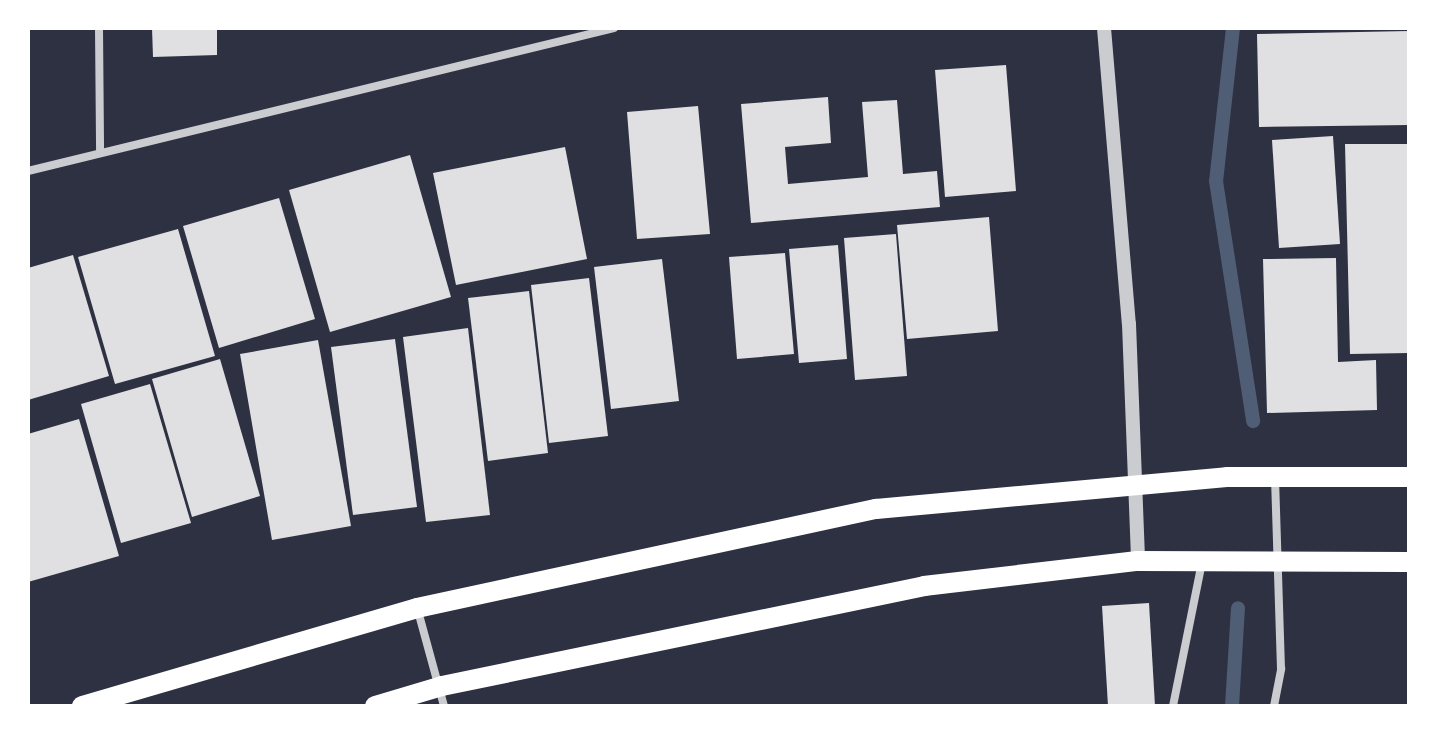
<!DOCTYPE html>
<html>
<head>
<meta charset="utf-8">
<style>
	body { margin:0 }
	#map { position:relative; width:1437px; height:734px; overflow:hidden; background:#2d3142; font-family:Montserrat,sans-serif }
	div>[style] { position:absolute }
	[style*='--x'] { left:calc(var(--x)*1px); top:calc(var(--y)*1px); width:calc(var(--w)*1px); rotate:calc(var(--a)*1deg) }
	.stream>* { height:14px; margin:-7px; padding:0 7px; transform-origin:7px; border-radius:7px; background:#4f5d75 }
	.building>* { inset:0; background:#e0e0e3 }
	.minor>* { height:8px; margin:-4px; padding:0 4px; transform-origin:4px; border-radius:4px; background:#caccd0 }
	.tertiary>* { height:14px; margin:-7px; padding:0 7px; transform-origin:7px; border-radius:7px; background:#caccd0 }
	.primary>* { height:20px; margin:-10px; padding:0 10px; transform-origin:10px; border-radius:10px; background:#fff }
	span { translate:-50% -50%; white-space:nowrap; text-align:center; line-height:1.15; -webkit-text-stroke:7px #fff; paint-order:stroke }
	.frame { position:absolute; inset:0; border:30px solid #fff; pointer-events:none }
</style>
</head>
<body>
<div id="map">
	<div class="stream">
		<i style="--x:1233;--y:28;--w:154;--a:96.3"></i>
		<i style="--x:1216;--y:181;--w:243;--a:81.2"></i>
		<i style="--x:1232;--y:706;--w:98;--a:-86.5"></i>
	</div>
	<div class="building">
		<i style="clip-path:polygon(152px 28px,217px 28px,217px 55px,153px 57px)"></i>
		<i style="clip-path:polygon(1409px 31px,1409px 125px,1259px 127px,1257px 34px)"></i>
		<i style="clip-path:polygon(1006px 65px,1016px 191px,945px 197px,935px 70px)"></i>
		<i style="clip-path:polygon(828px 97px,831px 143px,785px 147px,788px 184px,868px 177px,862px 102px,897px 100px,903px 174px,937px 171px,940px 207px,751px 223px,741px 104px)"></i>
		<i style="clip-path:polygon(698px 106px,710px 234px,637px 239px,627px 112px)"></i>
		<i style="clip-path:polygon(1333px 136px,1340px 244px,1279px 248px,1272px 140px)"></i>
		<i style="clip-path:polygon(1345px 144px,1409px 144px,1409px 353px,1350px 354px)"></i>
		<i style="clip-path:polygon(565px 147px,587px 259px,456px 285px,433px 173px)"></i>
		<i style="clip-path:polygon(410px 155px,451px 297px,330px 332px,289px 190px)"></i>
		<i style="clip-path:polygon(279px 198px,315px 319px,219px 348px,183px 226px)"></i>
		<i style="clip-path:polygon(989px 217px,998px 331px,907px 339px,897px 225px)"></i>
		<i style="clip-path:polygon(178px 229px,215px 356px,115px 384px,78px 257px)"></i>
		<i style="clip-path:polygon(896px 234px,907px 376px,855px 380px,844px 238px)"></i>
		<i style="clip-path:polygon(838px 245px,847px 359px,799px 363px,789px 249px)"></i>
		<i style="clip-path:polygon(785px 253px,794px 354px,737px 359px,729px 257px)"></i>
		<i style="clip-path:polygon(73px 255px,109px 376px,28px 400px,28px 268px)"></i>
		<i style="clip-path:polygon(1336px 258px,1338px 362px,1376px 360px,1377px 410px,1267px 413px,1263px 259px)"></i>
		<i style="clip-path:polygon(662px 259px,679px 401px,611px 409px,594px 267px)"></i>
		<i style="clip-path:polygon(589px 278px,608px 436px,549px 443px,531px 285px)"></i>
		<i style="clip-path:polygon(529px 291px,548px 453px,488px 461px,468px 298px)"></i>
		<i style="clip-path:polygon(468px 328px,490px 515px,426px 522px,403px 337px)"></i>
		<i style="clip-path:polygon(395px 339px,417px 507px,353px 515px,331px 347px)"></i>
		<i style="clip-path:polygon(318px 340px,351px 526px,272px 540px,240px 354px)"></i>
		<i style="clip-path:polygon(220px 359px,260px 496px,192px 517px,152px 379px)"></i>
		<i style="clip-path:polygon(150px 384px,191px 523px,121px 543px,81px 404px)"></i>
		<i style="clip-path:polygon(79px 419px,119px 556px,28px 582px,28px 434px)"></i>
		<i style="clip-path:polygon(1149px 603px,1155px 706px,1108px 706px,1102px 606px)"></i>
	</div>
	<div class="minor">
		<i style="--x:99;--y:28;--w:122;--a:89.5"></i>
		<i style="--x:28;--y:171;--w:603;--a:-13.71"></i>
		<i style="--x:418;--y:611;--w:98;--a:74.7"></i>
		<i style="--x:1173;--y:706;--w:147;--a:-78.6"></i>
		<i style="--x:1274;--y:706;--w:38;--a:-79"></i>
		<i style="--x:1281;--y:669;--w:192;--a:-91.8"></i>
	</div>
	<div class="tertiary">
		<i style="--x:1104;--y:28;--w:297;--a:85.2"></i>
		<i style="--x:1129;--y:324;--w:237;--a:87.8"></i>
	</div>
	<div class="primary">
		<i style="--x:82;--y:706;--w:349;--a:-16.3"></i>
		<i style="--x:417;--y:608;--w:470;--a:-12.2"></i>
		<i style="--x:876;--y:509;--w:352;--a:-5.2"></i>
		<i style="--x:1227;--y:477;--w:182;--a:0"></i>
		<i style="--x:375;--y:706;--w:70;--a:-16.6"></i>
		<i style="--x:442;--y:686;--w:492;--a:-11.7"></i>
		<i style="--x:924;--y:586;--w:215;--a:-6.7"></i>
		<i style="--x:1138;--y:561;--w:271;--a:0.2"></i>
	</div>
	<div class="frame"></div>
</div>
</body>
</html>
